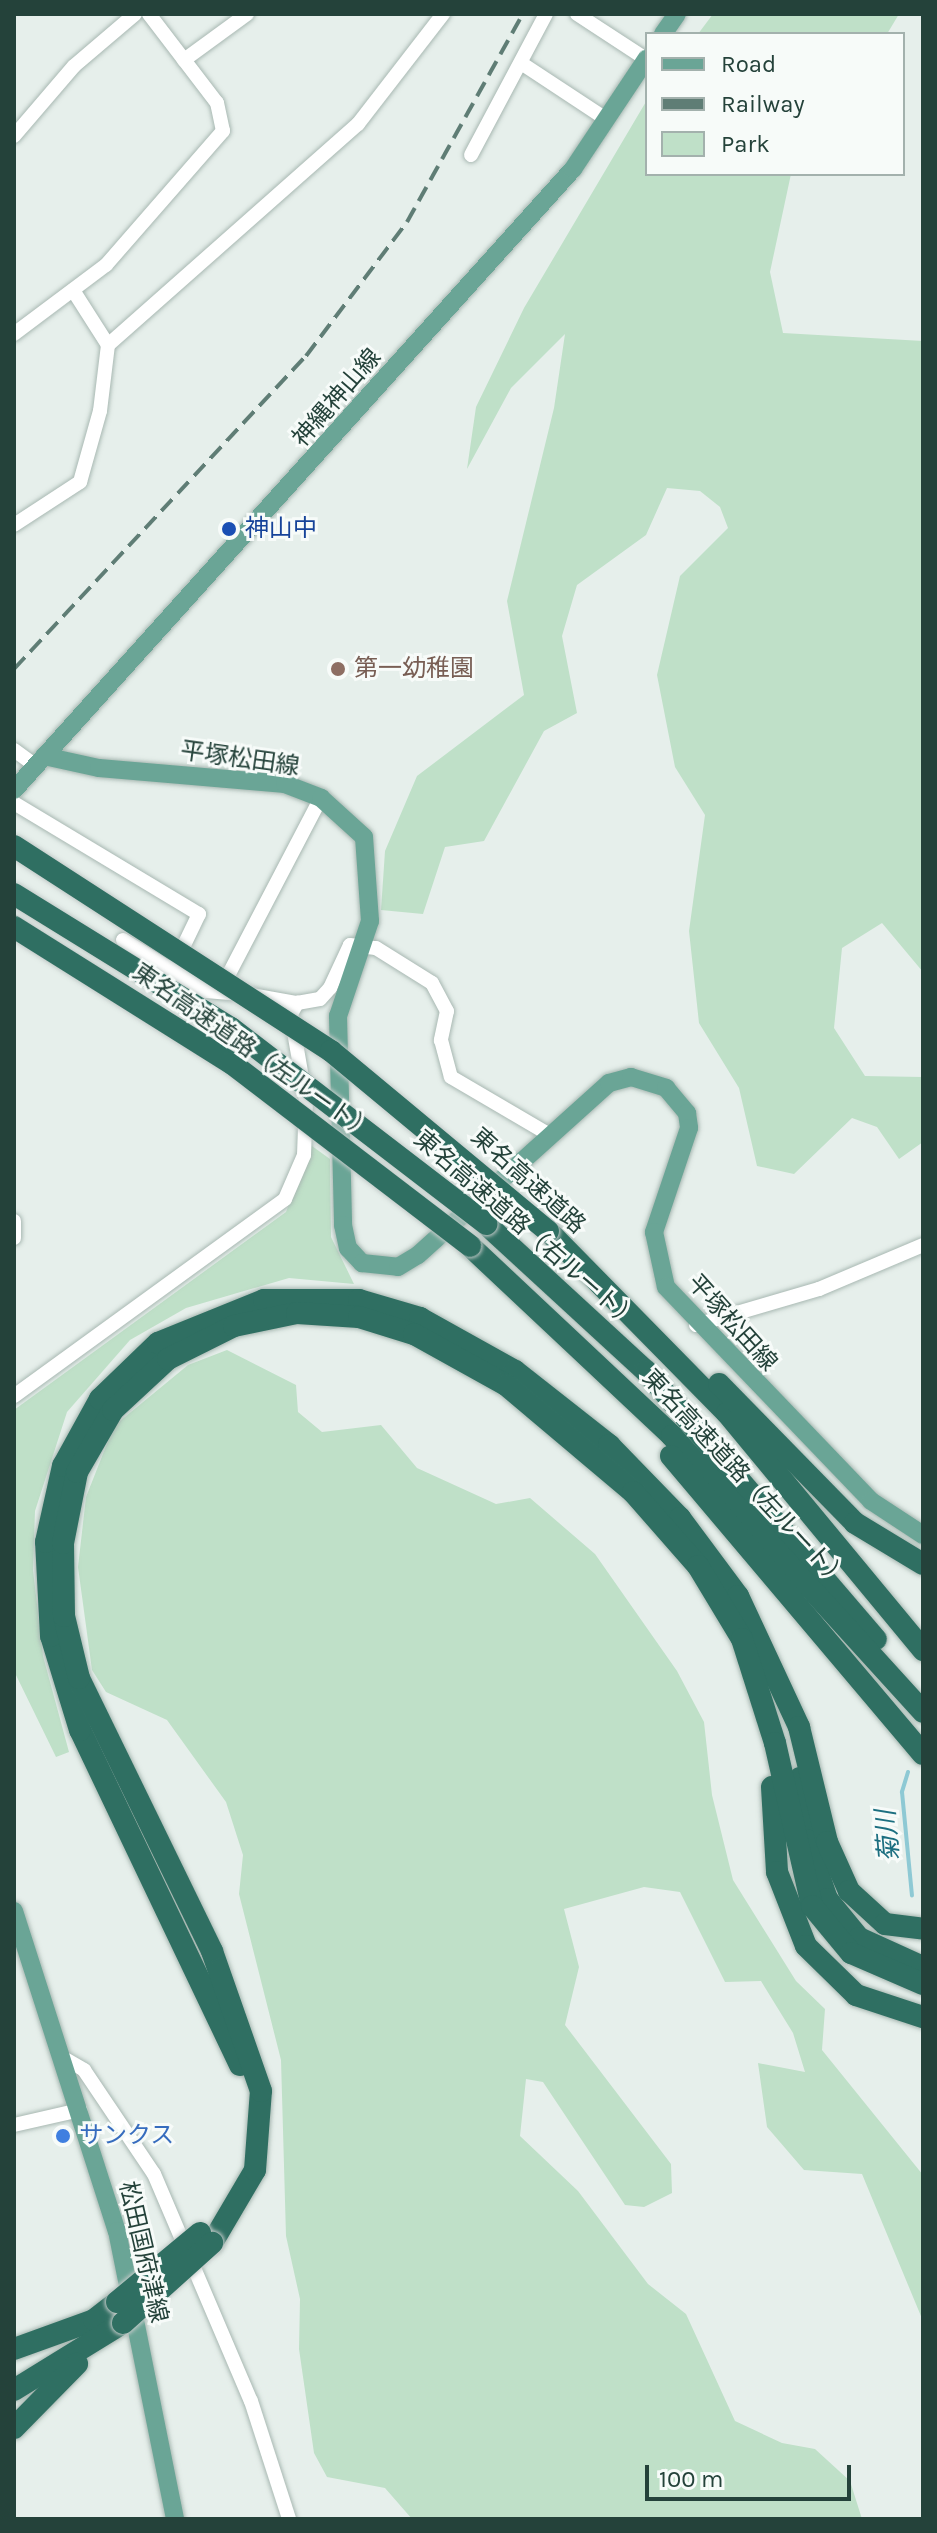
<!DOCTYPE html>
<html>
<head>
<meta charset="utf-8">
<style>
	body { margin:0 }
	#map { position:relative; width:937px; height:2533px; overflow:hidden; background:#e6efeb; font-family:Karla,"Noto Sans JP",sans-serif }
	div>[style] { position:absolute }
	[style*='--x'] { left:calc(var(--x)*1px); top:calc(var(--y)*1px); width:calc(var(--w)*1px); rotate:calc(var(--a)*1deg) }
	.green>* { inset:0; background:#bfe0c8 }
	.stream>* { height:4px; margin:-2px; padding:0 2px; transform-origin:2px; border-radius:2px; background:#8ec9d4 }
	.roads { filter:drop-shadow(0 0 2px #a8b8b2) drop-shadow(0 0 2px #a8b8b2) }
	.minor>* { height:14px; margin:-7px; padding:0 7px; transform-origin:7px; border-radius:7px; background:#fff }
	.major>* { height:18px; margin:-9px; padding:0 9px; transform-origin:9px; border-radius:9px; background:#6aa596 }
	.highway>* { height:22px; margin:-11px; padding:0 11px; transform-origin:11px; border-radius:11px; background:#2f6f62 }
	.rail>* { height:4px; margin-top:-2px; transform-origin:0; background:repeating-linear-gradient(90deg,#5f7d75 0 16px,transparent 0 24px) }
	.bridges { filter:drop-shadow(0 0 2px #c2cac8) drop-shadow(0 0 2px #c2cac8) }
	.highway-bridge>* { height:22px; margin:-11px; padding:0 11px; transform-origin:11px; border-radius:11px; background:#2f6f62 }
	.dots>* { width:22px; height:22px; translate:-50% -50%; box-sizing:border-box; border:4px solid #f7fbf9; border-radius:50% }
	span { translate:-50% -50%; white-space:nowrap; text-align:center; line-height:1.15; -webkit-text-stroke:6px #f7fbf9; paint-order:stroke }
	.street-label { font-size:24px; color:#24423a }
	.transit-label { font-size:24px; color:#164399 }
	.left { translate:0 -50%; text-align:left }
	.education-label { font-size:24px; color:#785e54 }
	.shop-label { font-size:24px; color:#366cbe }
	.water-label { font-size:26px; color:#1c6f80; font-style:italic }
	.frame { position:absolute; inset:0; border:16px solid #24423a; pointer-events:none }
	.legend { position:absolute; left:645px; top:32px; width:260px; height:144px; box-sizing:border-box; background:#f7fbf9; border:2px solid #a3b1ad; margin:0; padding:10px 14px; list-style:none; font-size:24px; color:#24423a }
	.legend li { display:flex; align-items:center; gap:16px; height:40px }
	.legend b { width:40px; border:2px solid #a3b1ad }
	.scale { position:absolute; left:645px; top:2465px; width:206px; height:36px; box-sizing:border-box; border:4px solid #24423a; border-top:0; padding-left:10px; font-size:24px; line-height:28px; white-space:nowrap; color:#24423a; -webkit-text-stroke:6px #f7fbf9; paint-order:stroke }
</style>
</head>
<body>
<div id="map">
	<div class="green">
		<i style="clip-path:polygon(713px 14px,899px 14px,887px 34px,698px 34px)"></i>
		<i style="clip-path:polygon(647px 100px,647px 174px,791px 174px,770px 272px,783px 333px,923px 341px,923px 972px,882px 923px,842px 948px,834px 1028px,865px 1076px,923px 1077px,923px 1142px,899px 1159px,877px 1127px,852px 1118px,794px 1174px,757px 1166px,739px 1088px,699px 1023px,689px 931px,705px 815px,675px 767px,657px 675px,680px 576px,728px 528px,720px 507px,700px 491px,667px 488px,646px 535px,577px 585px,562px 636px,577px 713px,544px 731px,484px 841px,445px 847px,423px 914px,381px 910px,385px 851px,417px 776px,524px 695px,507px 601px,554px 408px,565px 334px,511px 388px,467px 469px,476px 407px,524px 308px)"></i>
		<i style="clip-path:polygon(312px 1146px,330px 1159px,331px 1237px,354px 1284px,289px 1278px,186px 1308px,130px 1340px,67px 1412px,35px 1511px,33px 1570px,43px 1656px,69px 1752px,56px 1757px,14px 1671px,14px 1410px,286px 1212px)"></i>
		<i style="clip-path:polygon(227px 1350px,296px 1385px,298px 1412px,322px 1432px,381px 1425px,417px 1468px,496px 1504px,530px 1498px,595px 1554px,677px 1671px,704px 1722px,712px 1795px,733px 1880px,796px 1981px,825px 2009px,822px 2050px,923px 2175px,923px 2321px,862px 2174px,804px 2170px,767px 2127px,758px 2063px,805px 2072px,793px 2033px,761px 1981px,725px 1982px,680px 1892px,644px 1887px,564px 1909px,579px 1967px,565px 2025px,671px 2164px,672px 2193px,644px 2207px,625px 2205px,543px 2082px,526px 2079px,520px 2136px,578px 2191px,648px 2284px,686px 2314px,735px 2421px,782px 2443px,815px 2449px,850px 2481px,862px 2519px,412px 2519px,385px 2488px,327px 2477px,314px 2453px,299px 2349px,300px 2299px,286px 2236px,281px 2060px,239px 1894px,243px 1855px,226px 1802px,167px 1720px,106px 1692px,92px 1670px,78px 1567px,86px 1497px,114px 1426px,188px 1365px)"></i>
	</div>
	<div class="stream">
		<i style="--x:908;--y:1772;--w:21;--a:107"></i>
		<i style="--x:902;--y:1792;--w:104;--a:84.5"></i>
	</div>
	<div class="roads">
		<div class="minor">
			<i style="--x:577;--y:14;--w:82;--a:33.1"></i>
			<i style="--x:184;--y:60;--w:78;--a:-36.1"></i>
			<i style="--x:521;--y:63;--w:102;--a:33.4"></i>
			<i style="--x:14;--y:136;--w:92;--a:-49.4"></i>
			<i style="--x:74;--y:66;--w:80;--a:-40.4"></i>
			<i style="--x:471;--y:155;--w:160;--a:-62"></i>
			<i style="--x:14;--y:334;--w:115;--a:-36.9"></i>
			<i style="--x:106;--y:265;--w:178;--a:-48.9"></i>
			<i style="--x:223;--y:131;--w:29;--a:-102"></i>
			<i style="--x:217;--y:103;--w:112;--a:-127.4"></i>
			<i style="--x:108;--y:345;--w:334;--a:-41.5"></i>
			<i style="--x:358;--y:124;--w:139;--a:-52.3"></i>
			<i style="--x:14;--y:525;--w:79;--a:-33.1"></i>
			<i style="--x:80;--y:482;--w:74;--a:-74.3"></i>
			<i style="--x:100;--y:411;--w:66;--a:-83.1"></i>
			<i style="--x:108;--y:345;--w:65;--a:-122.5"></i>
			<i style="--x:14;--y:750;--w:27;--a:36"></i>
			<i style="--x:14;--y:803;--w:216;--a:31"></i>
			<i style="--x:199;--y:914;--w:62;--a:115.7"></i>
			<i style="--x:123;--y:940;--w:97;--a:31.6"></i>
			<i style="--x:206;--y:991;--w:24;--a:5"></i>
			<i style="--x:221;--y:989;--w:216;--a:-62.4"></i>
			<i style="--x:251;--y:995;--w:47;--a:9.9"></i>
			<i style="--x:14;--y:1221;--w:17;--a:90"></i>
			<i style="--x:696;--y:1325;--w:128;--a:-16.3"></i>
			<i style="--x:819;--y:1289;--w:113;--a:-22.9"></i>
			<i style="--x:14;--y:1396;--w:335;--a:-36"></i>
			<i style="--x:285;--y:1199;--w:48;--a:-66.6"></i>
			<i style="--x:304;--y:1155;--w:54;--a:-87.9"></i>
			<i style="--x:306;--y:1101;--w:88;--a:-99.8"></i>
			<i style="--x:291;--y:1014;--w:13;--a:-61"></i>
			<i style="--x:297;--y:1003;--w:23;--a:-10"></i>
			<i style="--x:320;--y:999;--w:15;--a:-48"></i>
			<i style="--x:330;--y:988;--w:47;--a:-65.1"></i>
			<i style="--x:350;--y:945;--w:26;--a:7"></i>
			<i style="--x:376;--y:948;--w:66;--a:32"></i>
			<i style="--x:432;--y:983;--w:32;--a:62"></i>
			<i style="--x:447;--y:1011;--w:30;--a:102"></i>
			<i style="--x:441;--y:1040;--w:38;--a:75"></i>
			<i style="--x:451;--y:1077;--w:115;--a:30.4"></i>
			<i style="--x:67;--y:2060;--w:20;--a:30"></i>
			<i style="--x:84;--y:2070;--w:125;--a:56.1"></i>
			<i style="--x:154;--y:2174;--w:247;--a:66.9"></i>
			<i style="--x:251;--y:2401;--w:124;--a:72.1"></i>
			<i style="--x:14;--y:2125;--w:68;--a:-12.8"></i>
		</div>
		<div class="major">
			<i style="--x:663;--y:34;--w:24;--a:-55"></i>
			<i style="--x:44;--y:756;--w:56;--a:12.3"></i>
			<i style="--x:99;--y:768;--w:187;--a:4.9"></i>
			<i style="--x:285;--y:784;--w:39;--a:21"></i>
			<i style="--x:321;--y:798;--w:58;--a:42.2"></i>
			<i style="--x:364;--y:837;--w:84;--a:85.9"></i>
			<i style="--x:370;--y:921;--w:100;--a:108.6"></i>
			<i style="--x:338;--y:1016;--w:209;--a:88.6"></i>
			<i style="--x:343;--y:1225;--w:24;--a:78"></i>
			<i style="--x:348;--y:1248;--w:21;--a:47"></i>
			<i style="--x:362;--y:1263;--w:36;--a:6"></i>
			<i style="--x:398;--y:1267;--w:23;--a:-31"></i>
			<i style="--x:418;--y:1255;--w:257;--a:-42"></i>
			<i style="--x:609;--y:1083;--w:23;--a:-15"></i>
			<i style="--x:631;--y:1077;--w:37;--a:17"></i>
			<i style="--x:666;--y:1088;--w:33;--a:50"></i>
			<i style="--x:687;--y:1113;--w:15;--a:82"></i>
			<i style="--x:689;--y:1128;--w:110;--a:108.6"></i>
			<i style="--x:654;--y:1232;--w:56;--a:77.7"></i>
			<i style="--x:666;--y:1287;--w:296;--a:46.2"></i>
			<i style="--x:871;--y:1501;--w:62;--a:33.2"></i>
			<i style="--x:14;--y:790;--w:836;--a:-48.01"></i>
			<i style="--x:573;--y:169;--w:133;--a:-56.3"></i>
			<i style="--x:14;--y:1911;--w:336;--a:72.2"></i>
			<i style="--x:117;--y:2231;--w:294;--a:78.6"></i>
		</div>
		<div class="highway">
			<i style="--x:486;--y:1224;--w:217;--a:42.6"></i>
			<i style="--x:646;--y:1371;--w:353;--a:49.4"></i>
			<i style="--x:548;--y:1231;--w:255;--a:45.5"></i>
			<i style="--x:727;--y:1413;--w:308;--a:50.4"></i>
			<i style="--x:470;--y:1246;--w:277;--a:43.2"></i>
			<i style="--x:672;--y:1436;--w:373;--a:47.7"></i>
			<i style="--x:719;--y:1384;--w:194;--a:45.6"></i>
			<i style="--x:855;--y:1523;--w:79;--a:31.1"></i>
			<i style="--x:671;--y:1456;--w:390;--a:49.8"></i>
			<i style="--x:800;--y:1778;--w:62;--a:83.6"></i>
			<i style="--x:807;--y:1840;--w:62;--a:71.3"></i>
			<i style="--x:827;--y:1899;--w:50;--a:50.6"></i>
			<i style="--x:859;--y:1938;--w:70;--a:24.4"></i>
			<i style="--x:772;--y:1787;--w:85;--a:86.6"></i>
			<i style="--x:777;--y:1872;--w:79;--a:68.6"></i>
			<i style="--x:806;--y:1946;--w:70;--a:44.4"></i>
			<i style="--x:856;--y:1995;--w:71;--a:18.2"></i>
			<i style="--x:240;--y:2065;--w:371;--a:-115.5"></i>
			<i style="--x:80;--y:1730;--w:98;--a:-107.1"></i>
			<i style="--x:51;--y:1636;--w:94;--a:-93"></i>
			<i style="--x:46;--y:1542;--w:78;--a:-77.4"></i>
			<i style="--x:63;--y:1466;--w:77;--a:-61.1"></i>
			<i style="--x:100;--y:1399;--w:81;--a:-44"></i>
			<i style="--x:158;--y:1343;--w:114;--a:-22.1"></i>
			<i style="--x:264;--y:1300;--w:95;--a:0"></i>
			<i style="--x:359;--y:1300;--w:64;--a:16.4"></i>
			<i style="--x:420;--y:1318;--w:109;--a:29.2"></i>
			<i style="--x:515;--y:1371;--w:120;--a:38.2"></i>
			<i style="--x:609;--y:1445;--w:102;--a:45.8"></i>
			<i style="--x:680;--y:1518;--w:97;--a:53.4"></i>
			<i style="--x:738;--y:1596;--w:145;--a:65"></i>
			<i style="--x:799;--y:1727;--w:118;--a:76.3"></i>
			<i style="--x:827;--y:1842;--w:54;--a:65.8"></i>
			<i style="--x:849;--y:1891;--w:49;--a:42.5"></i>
			<i style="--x:885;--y:1924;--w:38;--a:7"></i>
			<i style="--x:212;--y:2243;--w:85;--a:-59.5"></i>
			<i style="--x:255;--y:2170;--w:79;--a:-85.7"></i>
			<i style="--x:261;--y:2091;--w:148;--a:-109.3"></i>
			<i style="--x:212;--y:1951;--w:304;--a:-116"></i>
			<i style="--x:79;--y:1678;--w:64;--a:-103.6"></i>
			<i style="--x:64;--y:1616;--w:73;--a:-90.8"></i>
			<i style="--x:63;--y:1543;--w:72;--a:-78.8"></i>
			<i style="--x:77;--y:1472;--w:72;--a:-59.9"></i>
			<i style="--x:113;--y:1410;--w:75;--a:-42.8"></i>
			<i style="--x:168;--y:1359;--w:74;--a:-26.6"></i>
			<i style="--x:234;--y:1326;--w:64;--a:-11.7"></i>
			<i style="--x:297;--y:1313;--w:62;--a:3.7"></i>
			<i style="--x:359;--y:1317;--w:58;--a:17.2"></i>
			<i style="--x:414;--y:1334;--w:105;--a:29"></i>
			<i style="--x:506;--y:1385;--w:166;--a:40.1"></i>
			<i style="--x:633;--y:1492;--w:98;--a:48.7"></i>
			<i style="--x:698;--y:1566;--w:85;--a:58.9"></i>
			<i style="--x:742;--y:1639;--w:109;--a:72.4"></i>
			<i style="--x:775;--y:1743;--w:167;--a:77.2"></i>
			<i style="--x:812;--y:1906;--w:61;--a:50.3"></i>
			<i style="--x:851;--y:1953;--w:78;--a:23.3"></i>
			<i style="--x:14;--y:2349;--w:85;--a:-19.9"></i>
			<i style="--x:94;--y:2320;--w:29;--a:-38"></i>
			<i style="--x:14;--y:2390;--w:128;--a:-31.6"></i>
			<i style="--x:14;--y:2428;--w:90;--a:-45.5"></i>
		</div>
	</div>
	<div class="rail">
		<i style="--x:14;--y:669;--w:428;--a:-47"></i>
		<i style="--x:306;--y:356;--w:168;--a:-53"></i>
		<i style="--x:407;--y:222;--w:238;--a:-60.9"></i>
	</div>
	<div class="bridges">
		<div class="highway-bridge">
			<i style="--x:14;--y:846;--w:378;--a:32.9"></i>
			<i style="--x:331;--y:1051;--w:282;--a:39.7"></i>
			<i style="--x:14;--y:894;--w:255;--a:31.7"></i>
			<i style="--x:231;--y:1028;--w:322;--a:37.5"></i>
			<i style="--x:14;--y:927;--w:256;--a:32.1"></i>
			<i style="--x:231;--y:1063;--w:301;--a:37.4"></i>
			<i style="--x:117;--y:2302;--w:108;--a:-39.7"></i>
			<i style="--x:123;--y:2323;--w:120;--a:-42"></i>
		</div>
	</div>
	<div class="dots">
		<i style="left:229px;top:529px;background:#1a4fb4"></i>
		<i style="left:338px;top:669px;background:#8d6e63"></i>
		<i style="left:63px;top:2136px;background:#3f7fe0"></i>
	</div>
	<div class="street-label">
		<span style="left:337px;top:398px;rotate:-49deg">神縄神山線</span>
		<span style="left:240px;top:759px;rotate:8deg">平塚松田線</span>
		<span style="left:253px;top:1052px;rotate:35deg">東名高速道路（左ルート）</span>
		<span style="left:528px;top:1181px;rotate:42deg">東名高速道路</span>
		<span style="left:526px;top:1230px;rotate:41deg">東名高速道路（右ルート）</span>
		<span style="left:732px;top:1323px;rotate:48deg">平塚松田線</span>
		<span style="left:745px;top:1479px;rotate:47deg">東名高速道路（左ルート）</span>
		<span style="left:143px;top:2252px;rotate:77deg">松田国府津線</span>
	</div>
	<div class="transit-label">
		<span class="left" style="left:245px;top:529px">神山中</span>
	</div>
	<div class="education-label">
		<span class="left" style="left:354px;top:669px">第一幼稚園</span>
	</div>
	<div class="shop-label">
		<span class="left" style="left:79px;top:2136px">サンクス</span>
	</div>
	<div class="water-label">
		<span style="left:888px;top:1836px;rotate:-95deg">菊川</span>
	</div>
	<div class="frame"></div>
	<ul class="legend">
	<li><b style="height:10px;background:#6aa596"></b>Road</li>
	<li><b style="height:10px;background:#5f7d75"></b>Railway</li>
	<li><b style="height:22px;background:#bfe0c8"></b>Park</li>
	</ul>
	<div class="scale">100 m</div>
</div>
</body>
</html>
